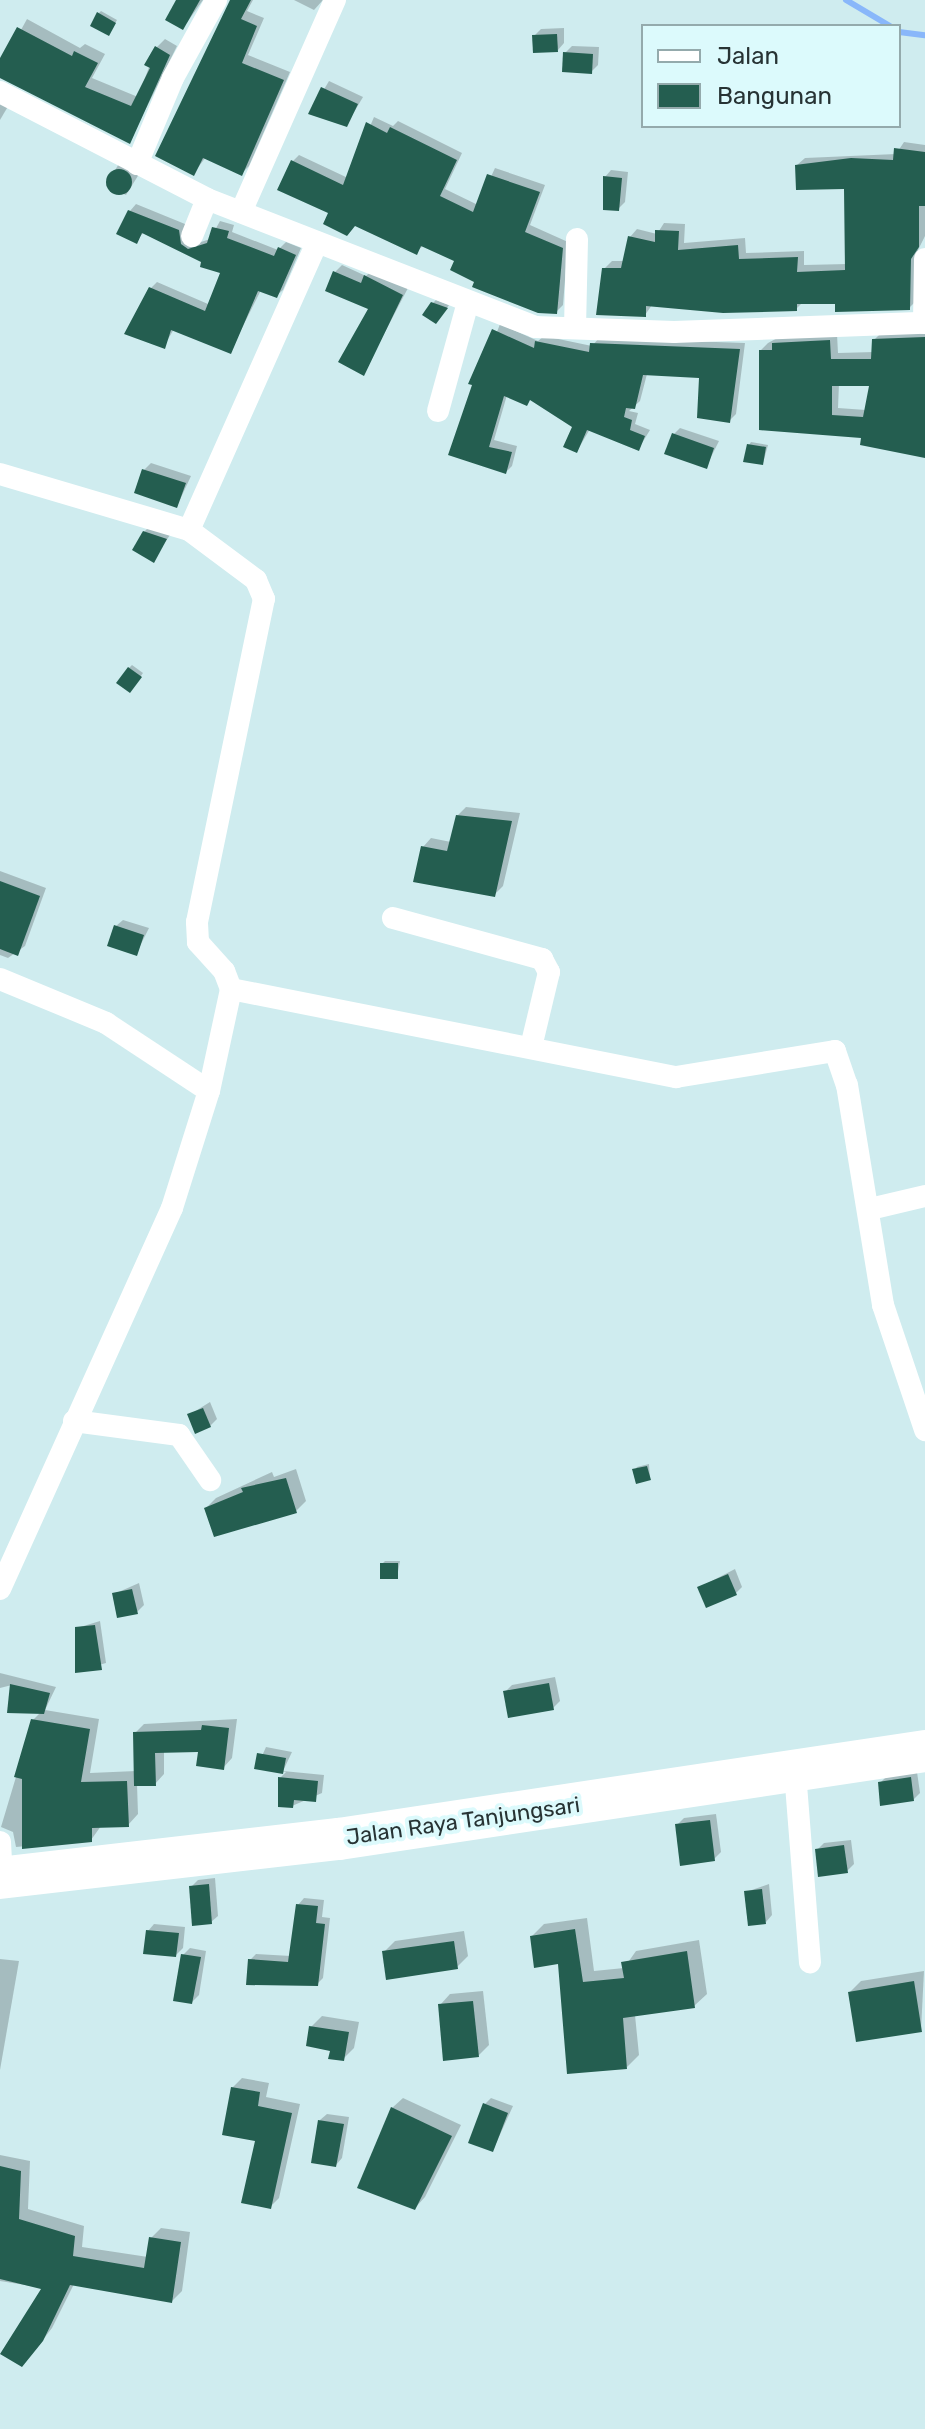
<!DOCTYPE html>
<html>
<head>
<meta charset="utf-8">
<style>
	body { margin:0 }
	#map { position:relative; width:925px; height:2429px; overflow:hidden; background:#cfecef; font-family:Rubik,sans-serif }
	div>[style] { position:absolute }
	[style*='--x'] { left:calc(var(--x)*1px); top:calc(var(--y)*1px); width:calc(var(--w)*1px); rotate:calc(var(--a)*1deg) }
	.shadow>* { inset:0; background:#0003 }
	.stream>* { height:6px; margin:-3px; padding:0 3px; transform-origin:3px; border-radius:3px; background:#89b7fa }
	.building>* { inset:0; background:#245e50 }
	.round { border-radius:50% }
	.street>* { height:22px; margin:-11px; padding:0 11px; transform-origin:11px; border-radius:11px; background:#fff }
	.highway>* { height:42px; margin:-21px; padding:0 21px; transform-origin:21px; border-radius:21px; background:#fff }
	span { translate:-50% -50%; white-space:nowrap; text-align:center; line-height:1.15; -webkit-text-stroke:8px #dcfafc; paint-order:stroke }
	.street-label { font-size:22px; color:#273334 }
	.legend { position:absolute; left:641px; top:24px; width:260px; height:104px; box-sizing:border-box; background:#dcfafc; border:2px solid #94aaac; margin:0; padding:10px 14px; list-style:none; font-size:24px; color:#273334 }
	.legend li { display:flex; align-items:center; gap:16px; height:40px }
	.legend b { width:40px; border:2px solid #94aaac }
</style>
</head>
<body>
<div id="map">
	<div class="shadow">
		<i style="clip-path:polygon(180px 0,203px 0,183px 28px)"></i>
		<i style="clip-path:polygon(232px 0,253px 0,247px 11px,264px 18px,248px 55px,290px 72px,249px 166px,241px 174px,206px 157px,193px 174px)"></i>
		<i style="clip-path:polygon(294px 0,323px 0,314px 10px)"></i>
		<i style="clip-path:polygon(101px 11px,117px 20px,111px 31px,99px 13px)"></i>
		<i style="clip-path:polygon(27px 19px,80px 48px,85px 44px,105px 54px,92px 78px,138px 97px,156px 48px,165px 39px,177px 46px,130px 141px,0 78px,0 68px)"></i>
		<i style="clip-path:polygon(564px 28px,564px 43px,558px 50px,534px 36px,541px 29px)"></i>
		<i style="clip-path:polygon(572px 46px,599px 47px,598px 65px,591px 72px,565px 53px)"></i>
		<i style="clip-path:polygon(329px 81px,363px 97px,347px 124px,310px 113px)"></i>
		<i style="clip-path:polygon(0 97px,10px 103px,0 120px)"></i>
		<i style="clip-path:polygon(374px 117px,393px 126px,398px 121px,462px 153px,445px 189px,478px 205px,495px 168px,545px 185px,530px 225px,568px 242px,563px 305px,556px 312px,477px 281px,457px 260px,424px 245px,416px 252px,331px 212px,292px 162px,299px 155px,348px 178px)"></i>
		<i style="clip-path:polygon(904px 142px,925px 145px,925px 236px,918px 250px,917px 300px,909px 308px,836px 302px,803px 302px,796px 309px,652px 305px,645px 315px,604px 269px,612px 261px,624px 261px,630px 237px,637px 229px,657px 234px,664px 223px,685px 224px,684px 243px,745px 238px,746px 253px,804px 251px,804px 265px,847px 264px,846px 187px,797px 165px,805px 158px,896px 154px)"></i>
		<i style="clip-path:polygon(121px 160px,141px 171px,126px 195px,106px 186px)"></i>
		<i style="clip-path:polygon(611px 170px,628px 172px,625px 202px,618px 209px,605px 177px)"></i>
		<i style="clip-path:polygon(136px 204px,185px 224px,195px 244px,210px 239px,220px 221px,234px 225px,232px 232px,278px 250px,286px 242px,301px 248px,283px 290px,276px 296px,261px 290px,230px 352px,174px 329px,164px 346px,150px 289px,157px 282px,208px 304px,222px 272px,145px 231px,136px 241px,130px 211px)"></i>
		<i style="clip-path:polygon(342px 265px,366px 276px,372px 270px,408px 288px,363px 374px,371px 308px,335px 272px)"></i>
		<i style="clip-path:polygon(436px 300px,449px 305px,439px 319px,433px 303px)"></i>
		<i style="clip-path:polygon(500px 324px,538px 341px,544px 336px,592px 346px,599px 338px,745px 343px,736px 414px,729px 421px,701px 376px,647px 374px,640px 401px,629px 411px,638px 413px,635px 424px,650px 430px,639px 448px,590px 429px,577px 451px,575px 426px,532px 398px,507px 395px,494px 440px,517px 446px,512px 466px,506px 472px,451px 453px)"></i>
		<i style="clip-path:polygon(evenodd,925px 330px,925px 454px,864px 436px,761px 428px,761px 350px,768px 343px,781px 336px,837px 334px,838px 353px,874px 352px,874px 340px,882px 332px,925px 330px,839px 384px,872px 384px,866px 410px,838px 408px,839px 384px)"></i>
		<i style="clip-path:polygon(680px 428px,719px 441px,706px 467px,674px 434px)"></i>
		<i style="clip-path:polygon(751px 442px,768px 445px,763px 463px,749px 445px)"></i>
		<i style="clip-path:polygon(151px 463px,191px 476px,177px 506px,144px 470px)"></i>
		<i style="clip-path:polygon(151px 525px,172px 532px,153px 560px,144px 532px)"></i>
		<i style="clip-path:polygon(132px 665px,143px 673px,132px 688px,129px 668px)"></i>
		<i style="clip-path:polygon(466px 807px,520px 813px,503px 886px,495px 894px,423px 847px,431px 838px,451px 842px,457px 816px)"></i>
		<i style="clip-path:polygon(0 871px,46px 888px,25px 946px,8px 958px,0 955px)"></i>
		<i style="clip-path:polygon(123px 920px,149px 928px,136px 954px,116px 926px)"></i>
		<i style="clip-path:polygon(210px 1402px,217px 1419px,210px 1426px,189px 1415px)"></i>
		<i style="clip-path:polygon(649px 1464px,650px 1479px,635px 1470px,637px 1467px)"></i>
		<i style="clip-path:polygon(296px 1469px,306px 1501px,296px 1511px,206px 1508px,216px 1498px,272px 1472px,274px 1477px)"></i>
		<i style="clip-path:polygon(385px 1561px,400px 1561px,397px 1577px,382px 1564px)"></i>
		<i style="clip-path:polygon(735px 1569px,742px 1587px,735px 1594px,700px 1587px)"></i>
		<i style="clip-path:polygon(139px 1583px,144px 1605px,137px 1612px,114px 1594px)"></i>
		<i style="clip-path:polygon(100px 1621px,106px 1663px,77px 1671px,77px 1628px)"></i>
		<i style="clip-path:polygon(0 1673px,56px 1687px,45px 1710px,99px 1719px,90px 1773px,136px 1771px,135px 1733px,144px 1724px,237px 1719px,232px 1758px,223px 1768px,200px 1750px,164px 1751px,164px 1774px,155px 1784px,137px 1784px,138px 1814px,128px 1825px,101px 1826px,91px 1840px,16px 1847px,13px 1832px,1px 1827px,33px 1720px,41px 1712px,12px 1685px,0 1688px)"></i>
		<i style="clip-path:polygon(555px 1677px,560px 1701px,553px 1708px,505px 1692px,512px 1685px)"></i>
		<i style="clip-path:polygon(266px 1747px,292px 1752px,283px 1771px,324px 1775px,322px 1793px,292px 1806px,280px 1778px,286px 1772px,257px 1767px)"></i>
		<i style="clip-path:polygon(917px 1772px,920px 1793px,913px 1800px,880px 1783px,887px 1776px)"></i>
		<i style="clip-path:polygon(716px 1814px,721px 1852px,714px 1859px,677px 1825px,684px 1818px)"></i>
		<i style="clip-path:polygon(851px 1840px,854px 1864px,847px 1871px,817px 1850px,824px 1843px)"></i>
		<i style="clip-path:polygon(215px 1878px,218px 1916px,211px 1922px,191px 1887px,198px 1880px)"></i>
		<i style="clip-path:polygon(769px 1884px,772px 1915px,766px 1922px,746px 1892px)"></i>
		<i style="clip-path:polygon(304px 1898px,324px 1900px,322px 1917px,330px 1918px,323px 1978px,317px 1984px,250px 1960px,256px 1954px,291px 1956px,298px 1905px)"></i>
		<i style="clip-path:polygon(587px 1918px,594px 1971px,624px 1968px,636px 1951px,699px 1940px,707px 1994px,694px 2006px,635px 2015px,639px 2055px,627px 2067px,560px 1962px,532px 1936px,544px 1924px)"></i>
		<i style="clip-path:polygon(154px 1924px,185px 1927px,183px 1948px,176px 1955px,148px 1931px)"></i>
		<i style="clip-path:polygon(464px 1931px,468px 1956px,457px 1967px,384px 1952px,395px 1941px)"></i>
		<i style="clip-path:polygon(190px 1948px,206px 1951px,199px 1995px,192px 2002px,183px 1955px)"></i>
		<i style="clip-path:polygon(0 1959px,19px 1961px,0 2070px)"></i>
		<i style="clip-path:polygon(924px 1971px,921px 2030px,850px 1992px,861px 1981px)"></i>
		<i style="clip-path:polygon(483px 1991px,489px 2045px,478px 2056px,440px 2005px,450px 1994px)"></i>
		<i style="clip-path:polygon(322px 2016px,359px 2022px,354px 2048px,343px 2059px,311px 2027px)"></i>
		<i style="clip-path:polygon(242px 2078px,269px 2083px,266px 2097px,300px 2104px,279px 2198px,270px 2207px,257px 2139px,232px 2088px)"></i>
		<i style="clip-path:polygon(403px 2098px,461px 2125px,425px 2197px,415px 2208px,392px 2108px)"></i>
		<i style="clip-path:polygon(491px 2098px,513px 2106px,493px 2150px,484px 2105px)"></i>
		<i style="clip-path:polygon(327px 2114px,349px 2117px,342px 2158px,336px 2165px,320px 2120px)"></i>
		<i style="clip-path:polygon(0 2155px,30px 2161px,28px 2209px,84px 2226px,82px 2247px,148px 2257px,151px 2238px,161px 2228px,190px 2232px,182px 2291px,172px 2301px,74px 2284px,52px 2328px,32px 2354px,44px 2288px,0 2281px)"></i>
	</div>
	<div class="stream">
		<i style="--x:846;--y:0;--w:51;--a:30.6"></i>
		<i style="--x:899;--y:32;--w:26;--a:7"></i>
	</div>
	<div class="building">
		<i style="clip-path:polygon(176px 0,200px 0,183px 30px,165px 20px)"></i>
		<i style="clip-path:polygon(230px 0,251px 0,241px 19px,257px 26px,242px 63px,284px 80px,242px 176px,203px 158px,194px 176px,155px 156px)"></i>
		<i style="clip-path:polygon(97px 12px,116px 23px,109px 36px,90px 26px)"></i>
		<i style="clip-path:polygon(17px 27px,72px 56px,74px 51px,98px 63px,85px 87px,131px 106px,150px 68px,144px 65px,155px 46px,170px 55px,130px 144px,0 78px,0 58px)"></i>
		<i style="clip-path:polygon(557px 34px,558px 52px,533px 53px,532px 35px)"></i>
		<i style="clip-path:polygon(563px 52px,593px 54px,592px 74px,562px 72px)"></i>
		<i style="clip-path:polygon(321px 87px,358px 104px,347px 127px,308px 114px)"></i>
		<i style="clip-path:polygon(366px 122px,387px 133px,390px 127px,457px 160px,440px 196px,473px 212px,487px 174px,540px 192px,525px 232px,563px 248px,557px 314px,538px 313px,472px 287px,474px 282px,450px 270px,454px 261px,421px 246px,417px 255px,355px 226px,347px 236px,323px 224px,328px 213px,277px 190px,291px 160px,343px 185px)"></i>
		<i style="clip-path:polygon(894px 148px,925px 152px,925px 206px,919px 206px,919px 247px,911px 259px,910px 310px,835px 312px,835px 304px,797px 304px,797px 311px,723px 313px,646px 306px,646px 317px,596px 315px,602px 268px,621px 268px,628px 236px,655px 242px,655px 230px,679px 231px,678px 250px,738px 245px,739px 259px,798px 257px,797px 272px,845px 270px,844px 189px,796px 190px,795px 165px,851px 158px,893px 160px)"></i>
		<i class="round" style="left:106px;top:169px;width:26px;height:26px"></i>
		<i style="clip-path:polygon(603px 176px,622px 178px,619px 211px,603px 210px)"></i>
		<i style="clip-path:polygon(128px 210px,179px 230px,181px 244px,188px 249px,207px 243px,212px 227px,229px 231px,227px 238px,274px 256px,278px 247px,296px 255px,277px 298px,258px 291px,231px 354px,171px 330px,165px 349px,124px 334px,149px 287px,205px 311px,220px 273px,200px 267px,201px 262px,142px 233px,137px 244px,116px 234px)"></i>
		<i style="clip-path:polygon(333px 271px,361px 283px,364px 275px,403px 295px,364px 376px,338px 362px,368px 309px,325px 291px)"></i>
		<i style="clip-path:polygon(431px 302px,448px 308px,436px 324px,422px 315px)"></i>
		<i style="clip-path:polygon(492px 329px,534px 348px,535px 341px,589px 352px,590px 343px,740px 349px,730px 423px,697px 418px,699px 378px,643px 375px,635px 409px,626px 408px,624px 417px,632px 420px,630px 430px,645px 436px,639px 451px,587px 430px,577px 453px,563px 447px,572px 427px,530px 400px,527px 406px,504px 396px,489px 447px,512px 452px,506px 474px,448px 455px,472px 385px,468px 384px)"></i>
		<i style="clip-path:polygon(evenodd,925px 337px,925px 458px,860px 445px,861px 438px,759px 430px,759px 350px,772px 350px,772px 343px,830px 340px,831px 359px,871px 359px,872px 339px,925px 337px,832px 386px,869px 386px,863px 417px,832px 415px,832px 386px)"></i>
		<i style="clip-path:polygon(672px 433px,714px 448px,707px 469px,664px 454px)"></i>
		<i style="clip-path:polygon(747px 444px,766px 447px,763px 465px,743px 462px)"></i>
		<i style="clip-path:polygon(142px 469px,186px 483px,177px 508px,134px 493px)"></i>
		<i style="clip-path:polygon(143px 531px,167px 539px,154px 563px,132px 550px)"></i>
		<i style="clip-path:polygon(128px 667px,142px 677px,130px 693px,116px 683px)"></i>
		<i style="clip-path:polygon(456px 815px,512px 821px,495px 897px,413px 882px,421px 846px,447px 851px)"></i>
		<i style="clip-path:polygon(0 881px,40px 896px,18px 956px,0 949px)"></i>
		<i style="clip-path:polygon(114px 925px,144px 935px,137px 956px,107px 946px)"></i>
		<i style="clip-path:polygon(203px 1408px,211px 1427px,195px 1434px,187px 1414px)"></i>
		<i style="clip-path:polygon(647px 1466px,651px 1480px,636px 1484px,632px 1469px)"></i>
		<i style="clip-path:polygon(286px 1478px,297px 1513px,214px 1537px,204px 1508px,243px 1492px,241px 1488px)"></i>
		<i style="clip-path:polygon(380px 1563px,398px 1563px,398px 1579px,380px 1579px)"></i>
		<i style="clip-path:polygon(728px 1574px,737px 1595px,706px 1608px,697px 1587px)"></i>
		<i style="clip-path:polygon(132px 1589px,138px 1614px,117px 1618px,112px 1593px)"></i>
		<i style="clip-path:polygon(95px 1625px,102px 1670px,75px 1673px,75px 1627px)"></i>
		<i style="clip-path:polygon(549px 1683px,554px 1710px,508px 1718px,503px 1691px)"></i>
		<i style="clip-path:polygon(10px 1684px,50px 1693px,44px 1714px,7px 1713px)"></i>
		<i style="clip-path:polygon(31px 1719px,90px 1729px,81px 1782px,127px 1781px,129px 1827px,92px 1828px,92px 1842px,22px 1849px,22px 1779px,14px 1777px)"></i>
		<i style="clip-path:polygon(202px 1725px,229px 1728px,224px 1770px,196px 1766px,198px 1752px,155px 1753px,156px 1786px,134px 1786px,133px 1732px,201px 1730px)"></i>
		<i style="clip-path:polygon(257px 1753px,286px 1758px,283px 1774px,254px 1769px)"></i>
		<i style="clip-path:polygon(278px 1777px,318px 1781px,316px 1802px,294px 1800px,293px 1808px,278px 1807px)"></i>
		<i style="clip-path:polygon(911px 1777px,914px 1801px,880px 1806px,878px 1782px)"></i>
		<i style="clip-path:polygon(710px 1820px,715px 1861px,680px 1866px,675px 1824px)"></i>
		<i style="clip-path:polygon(844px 1845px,848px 1873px,818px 1877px,815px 1849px)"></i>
		<i style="clip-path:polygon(209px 1884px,212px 1924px,192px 1926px,189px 1886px)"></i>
		<i style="clip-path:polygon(762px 1889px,766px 1924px,748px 1926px,744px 1891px)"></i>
		<i style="clip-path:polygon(296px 1904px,318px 1906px,316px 1923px,325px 1924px,318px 1986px,246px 1985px,248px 1959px,288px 1962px)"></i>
		<i style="clip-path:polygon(575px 1929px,583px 1982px,624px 1978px,621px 1962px,687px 1951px,695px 2008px,623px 2018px,627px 2069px,567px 2074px,558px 1964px,534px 1968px,530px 1936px)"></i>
		<i style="clip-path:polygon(146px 1930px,179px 1933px,176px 1957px,143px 1954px)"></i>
		<i style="clip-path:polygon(454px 1941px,458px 1969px,386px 1980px,382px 1951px)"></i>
		<i style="clip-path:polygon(181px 1954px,201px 1957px,192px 2004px,173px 2001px)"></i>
		<i style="clip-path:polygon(914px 1981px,922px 2032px,856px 2042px,848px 1992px)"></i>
		<i style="clip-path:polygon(473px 2001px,479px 2057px,443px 2061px,438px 2004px)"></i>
		<i style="clip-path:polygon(309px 2026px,349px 2032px,344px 2061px,328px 2059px,330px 2051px,306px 2046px)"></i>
		<i style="clip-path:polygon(231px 2087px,260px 2092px,258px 2106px,292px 2113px,271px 2209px,241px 2203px,255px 2141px,222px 2135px)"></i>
		<i style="clip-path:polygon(483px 2103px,508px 2113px,493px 2152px,468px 2143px)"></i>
		<i style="clip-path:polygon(391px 2107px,452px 2136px,415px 2210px,357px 2188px)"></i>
		<i style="clip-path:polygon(318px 2120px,344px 2124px,336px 2167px,311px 2163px)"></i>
		<i style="clip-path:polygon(0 2166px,21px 2171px,19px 2219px,75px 2236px,73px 2256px,144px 2268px,149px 2237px,181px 2242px,172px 2303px,70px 2285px,43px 2341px,22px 2367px,0 2354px,41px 2289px,0 2279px)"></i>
	</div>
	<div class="street">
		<i style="--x:0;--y:92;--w:233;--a:27.3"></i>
		<i style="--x:207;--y:199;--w:352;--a:21.3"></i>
		<i style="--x:535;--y:327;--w:139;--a:2.1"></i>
		<i style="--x:674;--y:332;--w:251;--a:-2.1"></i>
		<i style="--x:137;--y:164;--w:93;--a:-67.3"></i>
		<i style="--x:173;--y:78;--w:89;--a:-61.1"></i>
		<i style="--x:241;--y:212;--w:232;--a:-66.1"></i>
		<i style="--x:192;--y:236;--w:40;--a:-68"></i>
		<i style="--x:924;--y:323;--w:64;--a:-89.1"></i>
		<i style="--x:575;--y:328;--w:89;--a:-88.7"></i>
		<i style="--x:438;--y:411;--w:113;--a:-74.6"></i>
		<i style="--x:0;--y:474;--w:197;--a:16.5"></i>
		<i style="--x:393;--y:918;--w:155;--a:15.4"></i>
		<i style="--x:542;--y:959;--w:15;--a:62"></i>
		<i style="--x:549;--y:972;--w:77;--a:103.5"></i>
		<i style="--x:0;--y:979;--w:115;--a:22.5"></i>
		<i style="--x:106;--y:1023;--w:123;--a:33.4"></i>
		<i style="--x:231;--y:989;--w:454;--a:11.2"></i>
		<i style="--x:676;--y:1077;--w:161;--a:-9.3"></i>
		<i style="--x:835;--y:1051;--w:36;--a:71"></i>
		<i style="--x:847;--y:1085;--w:223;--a:80.7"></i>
		<i style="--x:883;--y:1305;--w:132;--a:71.4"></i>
		<i style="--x:870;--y:1209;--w:57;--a:-13.3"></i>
		<i style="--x:74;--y:1421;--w:106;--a:7.6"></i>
		<i style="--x:179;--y:1435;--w:55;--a:55.4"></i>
		<i style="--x:0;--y:1589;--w:418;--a:-65.7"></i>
		<i style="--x:172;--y:1208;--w:123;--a:-72.5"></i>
		<i style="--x:209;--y:1091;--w:104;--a:-77.8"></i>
		<i style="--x:231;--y:989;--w:19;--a:-111"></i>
		<i style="--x:224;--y:971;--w:39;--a:-132"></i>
		<i style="--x:198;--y:942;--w:20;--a:-93"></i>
		<i style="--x:197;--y:922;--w:330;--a:-78.3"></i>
		<i style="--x:264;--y:599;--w:21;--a:-113"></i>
		<i style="--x:256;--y:580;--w:84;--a:-143.3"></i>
		<i style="--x:189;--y:530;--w:315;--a:-66"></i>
		<i style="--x:795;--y:1772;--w:191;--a:85.5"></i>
		<i style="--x:0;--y:1842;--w:35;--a:87"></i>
	</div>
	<div class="highway">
		<i style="--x:0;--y:1878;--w:341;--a:-6.6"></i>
		<i style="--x:339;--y:1839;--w:593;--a:-8.54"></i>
	</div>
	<div class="street-label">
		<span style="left:463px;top:1821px;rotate:-8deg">Jalan Raya Tanjungsari</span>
	</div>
	<ul class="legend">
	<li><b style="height:10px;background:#fff"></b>Jalan</li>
	<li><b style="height:22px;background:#245e50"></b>Bangunan</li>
	</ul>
</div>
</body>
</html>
